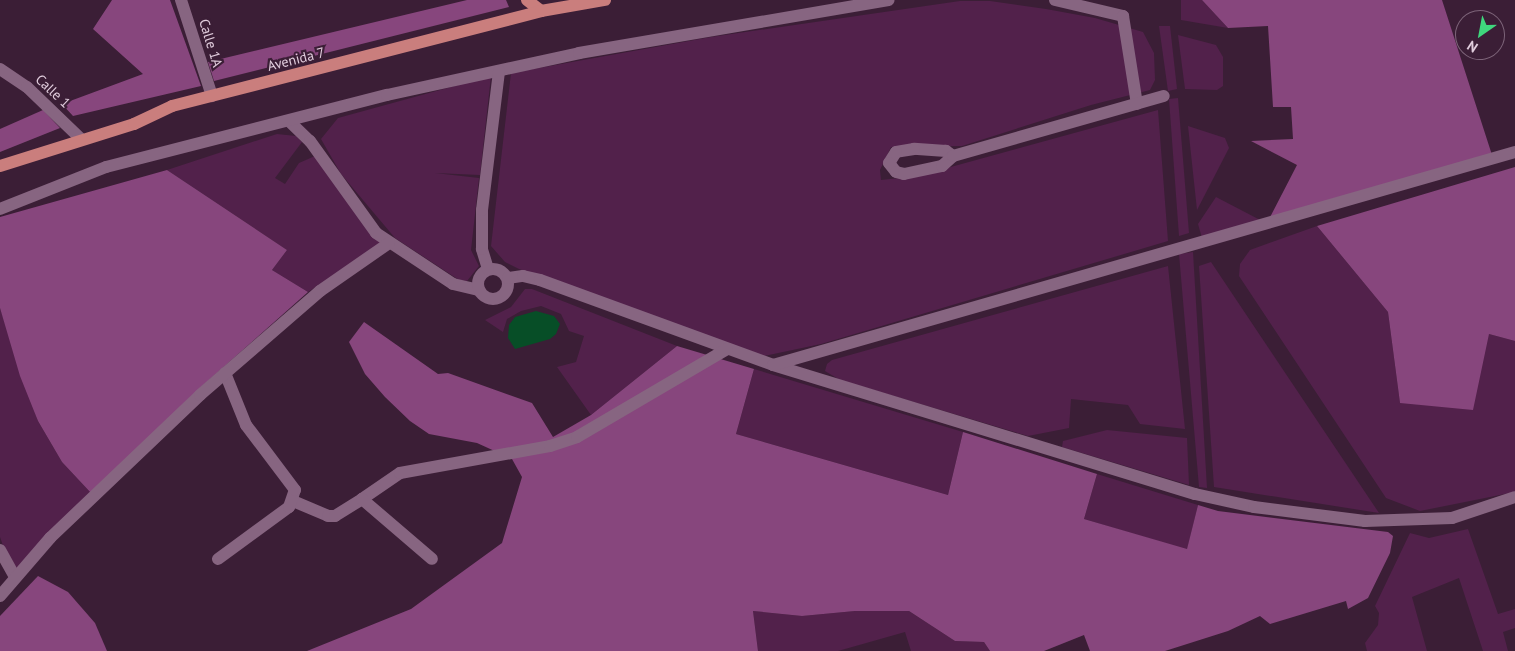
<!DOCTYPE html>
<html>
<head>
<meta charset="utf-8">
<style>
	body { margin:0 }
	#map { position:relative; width:1515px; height:651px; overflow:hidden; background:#3b1e36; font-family:"PT Sans",sans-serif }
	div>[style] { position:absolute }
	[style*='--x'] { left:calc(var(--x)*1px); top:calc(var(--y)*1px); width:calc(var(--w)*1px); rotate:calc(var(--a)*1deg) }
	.green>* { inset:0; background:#52214b }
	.forest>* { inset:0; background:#87467d }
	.water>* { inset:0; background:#074e27 }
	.street>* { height:12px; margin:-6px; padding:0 6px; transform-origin:6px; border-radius:6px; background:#876581 }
	.street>.ring { margin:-6px; padding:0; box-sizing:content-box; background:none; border:12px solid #876581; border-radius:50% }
	.primary>* { height:12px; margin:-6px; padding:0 6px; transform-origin:6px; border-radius:6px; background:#ca7e7d }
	span { translate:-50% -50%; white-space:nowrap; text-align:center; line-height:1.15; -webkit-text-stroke:4.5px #3b1e36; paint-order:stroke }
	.street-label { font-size:14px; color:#e1cddd }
	.north { position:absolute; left:1455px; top:10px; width:50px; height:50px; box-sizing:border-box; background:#3b1e36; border:1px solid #7d6479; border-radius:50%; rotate:213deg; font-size:14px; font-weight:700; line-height:20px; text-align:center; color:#e1cddd }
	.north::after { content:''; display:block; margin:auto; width:18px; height:22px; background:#3fd77d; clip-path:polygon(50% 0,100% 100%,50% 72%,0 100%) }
</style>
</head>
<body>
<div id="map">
	<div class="green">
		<i style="clip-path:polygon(1181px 0,1202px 0,1228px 28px,1181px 20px)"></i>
		<i style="clip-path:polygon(960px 1px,990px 1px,1046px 9px,1095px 18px,1143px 32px,1154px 53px,1155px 80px,1150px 90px,1091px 105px,962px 146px,891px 147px,880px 170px,881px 180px,918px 176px,1158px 110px,1168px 241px,821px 344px,764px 356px,519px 269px,505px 262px,491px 246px,511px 73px,711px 37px)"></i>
		<i style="clip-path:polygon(1159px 26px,1170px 26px,1177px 89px,1168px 91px)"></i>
		<i style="clip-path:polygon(1178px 35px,1216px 45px,1223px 57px,1223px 86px,1217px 90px,1185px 89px)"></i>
		<i style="clip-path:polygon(491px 76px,480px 175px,435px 173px,479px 178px,471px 250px,479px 266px,467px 281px,459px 280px,395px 238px,341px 174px,321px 139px,338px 118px)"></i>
		<i style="clip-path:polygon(1178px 98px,1189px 233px,1179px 236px,1169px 99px)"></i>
		<i style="clip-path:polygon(1188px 126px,1225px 138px,1229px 148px,1197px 210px)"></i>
		<i style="clip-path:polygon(277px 134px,296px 136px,302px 142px,275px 178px,285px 184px,299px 163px,315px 156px,382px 244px,308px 292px,272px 270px,287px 250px,167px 170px)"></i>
		<i style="clip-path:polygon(1216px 197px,1264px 222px,1202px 238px,1198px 224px)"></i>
		<i style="clip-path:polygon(1317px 226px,1388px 312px,1400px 403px,1489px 334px,1515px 341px,1515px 492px,1420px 511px,1386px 498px,1239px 276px,1240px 264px,1250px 250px)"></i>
		<i style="clip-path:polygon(1193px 252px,1207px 488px,1199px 487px,1179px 254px)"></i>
		<i style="clip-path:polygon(1211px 262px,1379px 513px,1214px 487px,1199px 266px)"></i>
		<i style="clip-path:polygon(1168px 266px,1185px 429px,1140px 424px,1128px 405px,1071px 399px,1069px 428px,1028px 436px,840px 380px,825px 371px,827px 364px,832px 360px)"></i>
		<i style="clip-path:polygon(525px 289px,532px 289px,677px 346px,591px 415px,557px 367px,576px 362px,584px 336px,569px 331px,561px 314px,541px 306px,521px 311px,507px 319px,503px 332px,485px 320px,511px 307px)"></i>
		<i style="clip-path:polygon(0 308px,38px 421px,62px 462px,91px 493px,16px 569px,7px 557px,0 537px)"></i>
		<i style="clip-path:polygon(754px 369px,963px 432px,948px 495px,736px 434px)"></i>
		<i style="clip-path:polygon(1107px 430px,1187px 438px,1189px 485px,1062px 447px,1063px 441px)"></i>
		<i style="clip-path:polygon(1097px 474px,1198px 505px,1187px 550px,1084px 519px)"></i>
		<i style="clip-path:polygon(1468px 529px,1498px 614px,1515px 609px,1515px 628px,1503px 632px,1508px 651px,1483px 651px,1459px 578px,1412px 597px,1427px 651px,1367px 651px,1365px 643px,1378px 625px,1379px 613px,1375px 606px,1410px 533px,1429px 538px)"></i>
		<i style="clip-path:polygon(753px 611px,802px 616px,855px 611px,909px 611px,955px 641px,984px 642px,990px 651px,911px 651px,905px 632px,838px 651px,758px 651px)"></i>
	</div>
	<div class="forest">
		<i style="clip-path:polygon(112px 0,170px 0,201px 86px,73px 116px,62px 104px,143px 74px,93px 29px)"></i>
		<i style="clip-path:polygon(467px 0,506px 0,509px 7px,214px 81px,208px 62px)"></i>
		<i style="clip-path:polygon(1202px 0,1442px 0,1492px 155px,1268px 221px,1297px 165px,1251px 141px,1293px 139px,1291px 107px,1273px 107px,1268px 26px,1228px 28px)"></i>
		<i style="clip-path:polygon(43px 110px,60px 128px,0 152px,0 129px)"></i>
		<i style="clip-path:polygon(1515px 167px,1515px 341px,1489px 334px,1473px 410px,1400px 403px,1388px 312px,1317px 226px)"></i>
		<i style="clip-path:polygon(167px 170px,287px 250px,272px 270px,308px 292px,201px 387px,91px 493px,62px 462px,38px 421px,20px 376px,0 308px,0 217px)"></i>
		<i style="clip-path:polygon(364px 322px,438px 374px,448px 373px,532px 403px,553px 437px,591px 415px,677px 346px,754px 369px,736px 434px,948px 495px,963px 432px,1097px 474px,1084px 519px,1187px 549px,1198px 505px,1218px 511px,1388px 532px,1393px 536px,1390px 553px,1368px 598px,1348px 609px,1346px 601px,1270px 624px,1260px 616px,1228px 631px,1165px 651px,1090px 651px,1084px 635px,1044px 651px,990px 651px,984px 642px,955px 641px,909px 611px,855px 611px,802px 616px,753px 611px,758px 651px,307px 651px,411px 609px,502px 543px,522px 477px,512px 459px,477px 443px,429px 434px,410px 421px,385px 397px,365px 374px,349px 342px)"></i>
		<i style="clip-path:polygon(38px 576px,68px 592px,95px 623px,107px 651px,0 651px,0 616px)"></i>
	</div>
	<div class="water">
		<i style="clip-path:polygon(536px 311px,554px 316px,560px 324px,556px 334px,550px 339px,515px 349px,508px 338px,509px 325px,515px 317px)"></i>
	</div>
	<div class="street">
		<i style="--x:181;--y:0;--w:101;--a:72.1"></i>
		<i style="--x:1055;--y:0;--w:70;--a:13.2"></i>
		<i style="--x:1123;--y:16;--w:89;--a:81"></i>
		<i style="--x:0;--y:69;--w:32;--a:34"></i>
		<i style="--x:27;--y:87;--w:76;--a:43.9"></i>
		<i style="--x:290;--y:122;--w:28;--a:44"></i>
		<i style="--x:310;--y:141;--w:113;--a:54.3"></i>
		<i style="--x:376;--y:233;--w:92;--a:33.5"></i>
		<i style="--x:453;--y:284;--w:27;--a:13"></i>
		<i style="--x:953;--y:156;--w:9;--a:-144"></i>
		<i style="--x:946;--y:151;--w:32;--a:-176"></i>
		<i style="--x:914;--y:149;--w:18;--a:171"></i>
		<i style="--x:896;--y:152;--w:13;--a:122"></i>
		<i style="--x:889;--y:163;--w:11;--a:52"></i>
		<i style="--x:896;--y:172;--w:8;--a:14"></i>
		<i style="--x:904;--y:174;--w:39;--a:-12"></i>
		<i style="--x:942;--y:166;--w:15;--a:-42"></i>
		<i style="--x:953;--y:156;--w:219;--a:-15.9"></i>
		<i style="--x:0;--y:209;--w:114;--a:-21.6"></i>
		<i style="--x:106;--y:167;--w:290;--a:-14.4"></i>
		<i style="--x:387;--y:95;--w:197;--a:-12.3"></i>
		<i style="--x:579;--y:53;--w:314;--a:-9.7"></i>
		<i class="ring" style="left:478px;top:269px;width:18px;height:18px"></i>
		<i style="--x:488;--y:269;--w:21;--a:-107"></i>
		<i style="--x:482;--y:249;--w:39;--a:-90"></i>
		<i style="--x:482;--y:210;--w:140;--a:-83"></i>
		<i style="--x:508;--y:278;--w:15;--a:-8"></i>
		<i style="--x:523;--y:276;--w:17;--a:13"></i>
		<i style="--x:540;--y:280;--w:248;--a:20"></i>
		<i style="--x:773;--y:365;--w:441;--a:17"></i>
		<i style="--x:1195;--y:494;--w:60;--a:12.4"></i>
		<i style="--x:1254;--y:507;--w:112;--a:7.2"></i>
		<i style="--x:1365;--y:521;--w:87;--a:-2"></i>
		<i style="--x:1452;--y:518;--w:66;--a:-18.4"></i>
		<i style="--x:773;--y:365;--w:772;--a:-16.02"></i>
		<i style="--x:362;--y:499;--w:46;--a:-34.4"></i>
		<i style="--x:400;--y:473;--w:152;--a:-10.2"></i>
		<i style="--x:550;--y:446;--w:28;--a:-18"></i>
		<i style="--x:577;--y:437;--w:174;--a:-30.4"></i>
		<i style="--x:293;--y:501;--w:38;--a:23"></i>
		<i style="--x:328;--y:516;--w:7;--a:0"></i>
		<i style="--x:335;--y:516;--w:32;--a:-32"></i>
		<i style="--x:362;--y:499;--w:92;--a:40.6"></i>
		<i style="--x:0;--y:550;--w:31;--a:61"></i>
		<i style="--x:218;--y:559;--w:88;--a:-36.2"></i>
		<i style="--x:289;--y:507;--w:18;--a:-71"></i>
		<i style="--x:295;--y:490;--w:81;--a:-127"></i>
		<i style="--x:246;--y:425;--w:56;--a:-112"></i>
		<i style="--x:0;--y:596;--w:77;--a:-49.2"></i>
		<i style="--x:50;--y:538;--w:207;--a:-43.6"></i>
		<i style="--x:200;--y:395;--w:159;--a:-40.9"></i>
		<i style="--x:320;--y:291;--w:84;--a:-34.8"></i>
	</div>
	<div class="primary">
		<i style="--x:527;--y:0;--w:18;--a:38"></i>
		<i style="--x:0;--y:166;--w:140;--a:-17.4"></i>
		<i style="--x:134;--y:124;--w:42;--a:-25.3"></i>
		<i style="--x:172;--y:106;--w:381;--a:-14.4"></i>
		<i style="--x:541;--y:11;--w:65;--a:-9.8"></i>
	</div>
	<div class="street-label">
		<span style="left:211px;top:43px;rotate:73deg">Calle 1A</span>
		<span style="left:296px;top:59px;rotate:-14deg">Avenida 7</span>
		<span style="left:53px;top:91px;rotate:43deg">Calle 1</span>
	</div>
	<div class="north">N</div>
</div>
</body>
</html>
